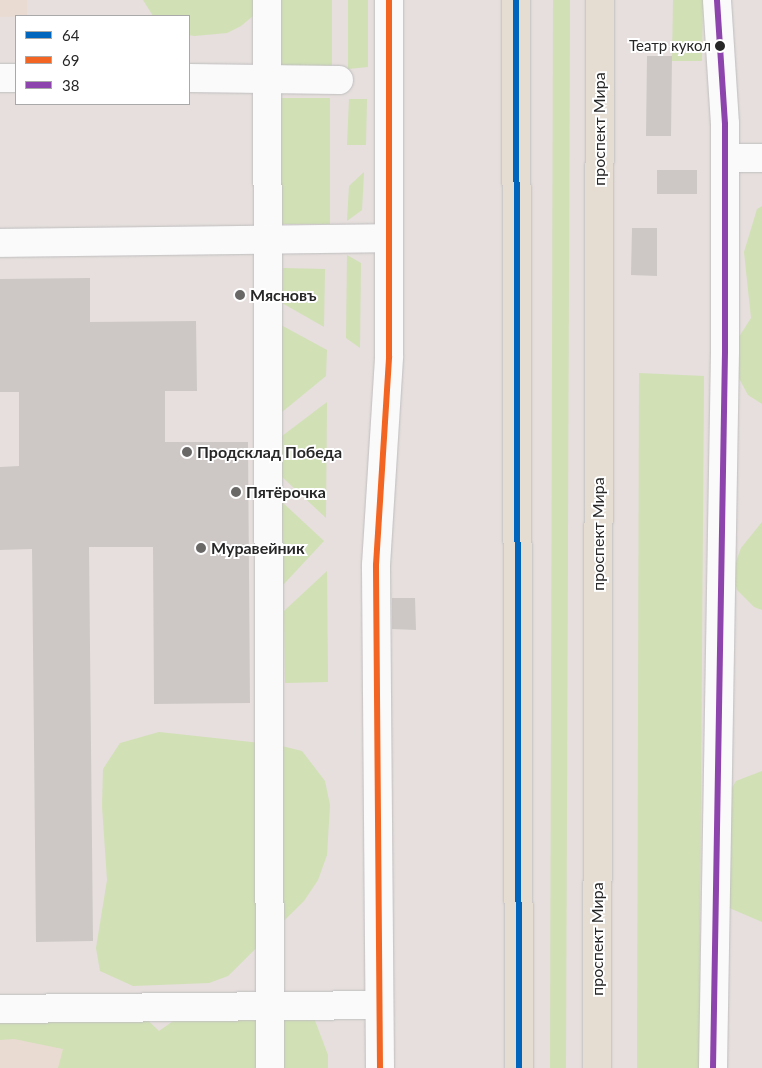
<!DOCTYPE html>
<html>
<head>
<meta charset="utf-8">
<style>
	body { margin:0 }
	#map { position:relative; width:762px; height:1068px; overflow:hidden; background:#e6dfdd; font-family:Lato,sans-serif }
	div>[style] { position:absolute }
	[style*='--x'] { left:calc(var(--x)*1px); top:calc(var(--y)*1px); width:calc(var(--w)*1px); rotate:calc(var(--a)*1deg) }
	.education>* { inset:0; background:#e9dbd1 }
	.green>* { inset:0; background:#d1e0b5 }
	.building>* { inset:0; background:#cdc8c6 }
	.roads { filter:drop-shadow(0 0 1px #bfbebf) drop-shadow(0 0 1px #bfbebf) }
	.minor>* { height:28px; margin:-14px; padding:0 14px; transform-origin:14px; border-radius:14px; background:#fbfafa }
	.major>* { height:28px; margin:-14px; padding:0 14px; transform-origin:14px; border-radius:14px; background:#e5dcd2 }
	.bus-1>* { height:6px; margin:-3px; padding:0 3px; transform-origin:3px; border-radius:3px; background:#0065bd }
	.bus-2>* { height:6px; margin:-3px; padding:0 3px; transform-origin:3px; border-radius:3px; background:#f26522 }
	.bus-3>* { height:6px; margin:-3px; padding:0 3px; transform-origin:3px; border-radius:3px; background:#8e44ad }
	.dots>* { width:14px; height:14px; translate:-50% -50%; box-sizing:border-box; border:2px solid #fff; border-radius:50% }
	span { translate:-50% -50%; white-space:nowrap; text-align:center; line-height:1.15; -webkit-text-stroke:4px #fff; paint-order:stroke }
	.bus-label { font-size:15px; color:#272727 }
	.right { translate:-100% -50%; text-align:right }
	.street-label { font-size:16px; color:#272727 }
	.poi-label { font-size:16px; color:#272727; font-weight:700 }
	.left { translate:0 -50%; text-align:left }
	.legend { position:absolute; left:15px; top:15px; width:175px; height:90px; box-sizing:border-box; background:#fff; border:1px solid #a9a9a9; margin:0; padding:6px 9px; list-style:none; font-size:15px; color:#272727 }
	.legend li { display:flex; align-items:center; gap:10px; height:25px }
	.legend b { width:25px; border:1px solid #a9a9a9 }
</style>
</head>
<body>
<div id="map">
	<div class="education">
		<i style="clip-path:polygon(0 0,27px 0,27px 16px,0 17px)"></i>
		<i style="clip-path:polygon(0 1030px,80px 1030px,80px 1068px,0 1068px)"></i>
	</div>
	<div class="green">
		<i style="clip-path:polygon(143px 0,332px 0,332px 70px,277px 70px,265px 6px,241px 26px,227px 33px,194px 36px,189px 35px,189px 16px,153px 16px)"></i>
		<i style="clip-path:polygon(348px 0,368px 0,368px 67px,348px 69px)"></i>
		<i style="clip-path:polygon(553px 0,570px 0,566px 1068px,550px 1068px)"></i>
		<i style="clip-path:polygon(673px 0,703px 0,702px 61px,672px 61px)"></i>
		<i style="clip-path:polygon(278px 98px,330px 98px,330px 224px,278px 224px)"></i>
		<i style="clip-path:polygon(349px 99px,367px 99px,366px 145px,347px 145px)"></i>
		<i style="clip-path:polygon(364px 172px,362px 210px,347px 221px,349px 186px)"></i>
		<i style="clip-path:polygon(762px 206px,762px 404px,748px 395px,734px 369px,737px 340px,751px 318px,744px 252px,757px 209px)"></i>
		<i style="clip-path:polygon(347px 255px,361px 263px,360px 348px,346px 338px)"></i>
		<i style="clip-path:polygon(283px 268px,325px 269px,324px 327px,282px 303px)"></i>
		<i style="clip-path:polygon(281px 325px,327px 350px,326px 376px,282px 412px)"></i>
		<i style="clip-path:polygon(639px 373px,704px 376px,699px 1068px,637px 1068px)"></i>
		<i style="clip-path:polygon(327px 402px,326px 518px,280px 475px,282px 436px)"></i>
		<i style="clip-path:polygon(282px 502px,324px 541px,283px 585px)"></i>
		<i style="clip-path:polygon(762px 522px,762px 610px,754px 607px,737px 590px,732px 573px,741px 548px)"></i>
		<i style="clip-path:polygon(327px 571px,328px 682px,285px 683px,284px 611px)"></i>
		<i style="clip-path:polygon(159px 732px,278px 745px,302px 751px,325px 781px,330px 805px,327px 855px,318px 880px,304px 901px,228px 976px,209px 983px,133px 986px,100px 971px,96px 948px,107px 880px,102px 806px,103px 769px,120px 743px)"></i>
		<i style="clip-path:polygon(762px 771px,762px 922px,727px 907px,723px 803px,736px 781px)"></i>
		<i style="clip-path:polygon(223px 993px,314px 1018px,328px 1055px,328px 1068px,58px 1068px,63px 1049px,14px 1039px,0 1040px,0 999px,133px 1006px,159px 1031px,193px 1007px)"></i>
	</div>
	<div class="building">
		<i style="clip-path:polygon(647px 56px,672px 56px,671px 136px,646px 136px)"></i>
		<i style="clip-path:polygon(657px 170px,697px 170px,697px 194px,657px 194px)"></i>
		<i style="clip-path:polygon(632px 228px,657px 228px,657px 276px,631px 275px)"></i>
		<i style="clip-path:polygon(90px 278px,90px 322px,196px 321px,197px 391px,165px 391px,165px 442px,248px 442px,250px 703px,154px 704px,153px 547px,89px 547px,93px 941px,36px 942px,32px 549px,0 550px,0 467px,19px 466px,19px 392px,0 392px,0 279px)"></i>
		<i style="clip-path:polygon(392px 598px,415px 598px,416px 630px,392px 629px)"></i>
	</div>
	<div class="roads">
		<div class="minor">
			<i style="--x:267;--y:0;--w:1068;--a:89.84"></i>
			<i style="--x:0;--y:78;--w:16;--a:0"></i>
			<i style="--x:189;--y:78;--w:150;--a:0.8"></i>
			<i style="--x:725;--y:158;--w:37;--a:0"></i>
			<i style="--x:0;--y:243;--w:389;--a:-0.7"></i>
			<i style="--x:0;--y:1009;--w:379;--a:-0.6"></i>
			<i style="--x:380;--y:1068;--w:503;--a:-90.46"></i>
			<i style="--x:376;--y:565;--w:209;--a:-86.4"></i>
			<i style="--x:389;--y:356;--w:356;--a:-90"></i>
			<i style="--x:713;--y:1068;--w:718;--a:-89.04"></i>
			<i style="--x:725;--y:350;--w:226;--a:-90"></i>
			<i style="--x:725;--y:124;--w:124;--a:-93.7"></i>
		</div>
		<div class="major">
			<i style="--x:516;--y:0;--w:1068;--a:89.84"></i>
			<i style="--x:597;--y:1068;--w:1068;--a:-89.84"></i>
		</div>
	</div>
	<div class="bus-1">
		<i style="--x:516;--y:0;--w:1068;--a:89.84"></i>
	</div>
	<div class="bus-2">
		<i style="--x:380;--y:1068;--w:503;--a:-90.46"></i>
		<i style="--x:376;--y:565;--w:209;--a:-86.4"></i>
		<i style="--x:389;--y:356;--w:356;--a:-90"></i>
	</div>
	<div class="bus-3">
		<i style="--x:713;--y:1068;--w:718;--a:-89.04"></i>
		<i style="--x:725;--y:350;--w:226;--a:-90"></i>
		<i style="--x:725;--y:124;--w:124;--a:-93.7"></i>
	</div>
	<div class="dots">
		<i style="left:720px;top:46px;background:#272727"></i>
		<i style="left:240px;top:295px;background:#6a6767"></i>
		<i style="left:187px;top:452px;background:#6a6767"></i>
		<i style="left:236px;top:492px;background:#6a6767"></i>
		<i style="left:201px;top:548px;background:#6a6767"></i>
	</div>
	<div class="bus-label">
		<span class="right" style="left:711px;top:46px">Театр кукол</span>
	</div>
	<div class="street-label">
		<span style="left:599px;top:129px;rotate:-90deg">проспект Мира</span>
		<span style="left:598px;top:534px;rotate:-90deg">проспект Мира</span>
		<span style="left:597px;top:939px;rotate:-90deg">проспект Мира</span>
	</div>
	<div class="poi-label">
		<span class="left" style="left:250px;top:295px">Мясновъ</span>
		<span class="left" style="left:197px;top:452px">Продсклад Победа</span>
		<span class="left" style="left:246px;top:492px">Пятёрочка</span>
		<span class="left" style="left:211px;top:548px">Муравейник</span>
	</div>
	<ul class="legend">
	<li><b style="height:6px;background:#0065bd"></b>64</li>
	<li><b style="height:6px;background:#f26522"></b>69</li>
	<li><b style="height:6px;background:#8e44ad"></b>38</li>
	</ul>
</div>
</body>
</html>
